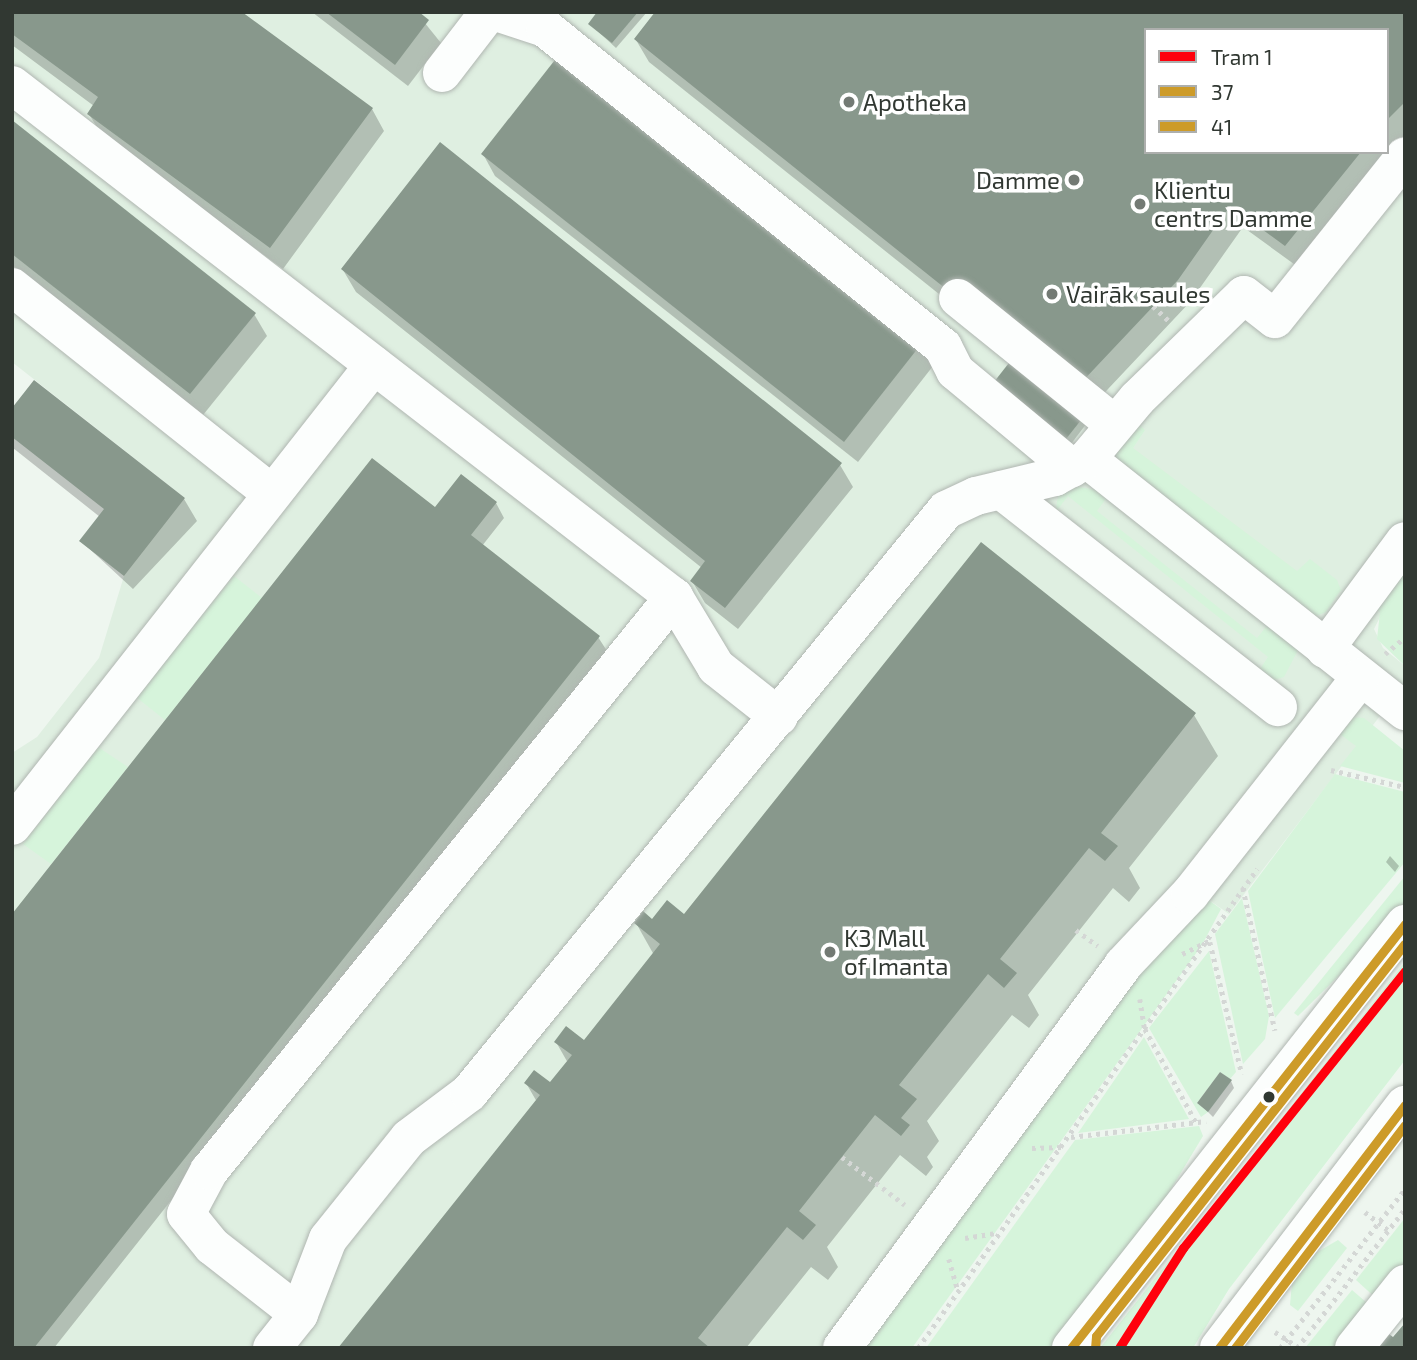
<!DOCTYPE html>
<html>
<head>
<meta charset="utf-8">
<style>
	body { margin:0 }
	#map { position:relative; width:1417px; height:1360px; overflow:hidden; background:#eef6ef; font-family:"Exo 2",sans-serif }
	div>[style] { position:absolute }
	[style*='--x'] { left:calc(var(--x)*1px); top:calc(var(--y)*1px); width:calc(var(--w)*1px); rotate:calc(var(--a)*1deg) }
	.built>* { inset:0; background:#dfefe1 }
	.green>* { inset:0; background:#d6f4db }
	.shadow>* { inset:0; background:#0003 }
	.building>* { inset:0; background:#88988c }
	.path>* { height:4.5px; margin-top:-2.25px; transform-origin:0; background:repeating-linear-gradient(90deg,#d4d7d5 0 3.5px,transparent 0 8.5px) }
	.roads { filter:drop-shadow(0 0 2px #b0b6b1) drop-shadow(0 0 2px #b0b6b1) }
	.minor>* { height:38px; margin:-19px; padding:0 19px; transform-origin:19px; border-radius:19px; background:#fcfefd }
	.major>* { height:38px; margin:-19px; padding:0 19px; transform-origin:19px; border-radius:19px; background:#fcfefd }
	.bus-1>* { height:9px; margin:-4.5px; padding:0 4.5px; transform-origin:4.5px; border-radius:4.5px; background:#cd9b29 }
	.bus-2>* { height:9px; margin:-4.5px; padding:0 4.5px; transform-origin:4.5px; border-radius:4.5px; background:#cd9b29 }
	.tram-1>* { height:9px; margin:-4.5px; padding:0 4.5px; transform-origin:4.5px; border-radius:4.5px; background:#ff000c }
	.dots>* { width:19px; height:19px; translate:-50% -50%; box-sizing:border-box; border:4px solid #fff; border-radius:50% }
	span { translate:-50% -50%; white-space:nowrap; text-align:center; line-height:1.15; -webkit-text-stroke:7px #fff; paint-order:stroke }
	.poi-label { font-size:24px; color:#313832 }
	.left { translate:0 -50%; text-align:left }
	.right { translate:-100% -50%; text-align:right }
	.frame { position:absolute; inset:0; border:14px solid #313832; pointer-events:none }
	.legend { position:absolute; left:1144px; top:28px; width:245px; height:126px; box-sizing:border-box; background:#fff; border:2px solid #adafad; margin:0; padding:9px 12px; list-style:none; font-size:21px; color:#313832 }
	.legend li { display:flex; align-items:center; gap:14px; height:35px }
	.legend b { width:35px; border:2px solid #adafad }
</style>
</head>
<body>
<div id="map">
	<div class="built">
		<i style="clip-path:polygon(evenodd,12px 12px,1405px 12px,1405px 568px,1374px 629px,1383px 648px,1405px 666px,1405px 683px,1229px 914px,1202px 895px,859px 1348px,12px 1348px,12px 753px,37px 737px,99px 658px,124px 576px,185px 498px,12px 362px,12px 12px,1146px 30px,1387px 30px,1387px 152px,1146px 152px,1146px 30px)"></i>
	</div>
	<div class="green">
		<i style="clip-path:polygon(1137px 422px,1145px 430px,1133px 448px,1297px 571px,1310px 559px,1337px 580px,1341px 590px,1326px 612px,1311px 618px,1115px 467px,1113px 445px)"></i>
		<i style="clip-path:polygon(1075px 486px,1110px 493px,1097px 511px,1257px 638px,1271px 621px,1298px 650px,1284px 677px,1270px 681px,1258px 672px,1268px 657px,1068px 496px,1055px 513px,1059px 491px)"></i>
		<i style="clip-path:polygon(1405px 568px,1405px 666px,1377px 639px,1380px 612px,1373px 606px)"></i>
		<i style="clip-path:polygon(234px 576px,262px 598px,165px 720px,136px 697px)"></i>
		<i style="clip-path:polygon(1347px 717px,1364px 718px,1405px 751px,1405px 783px,1340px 766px,1356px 746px,1337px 732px)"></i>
		<i style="clip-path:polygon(98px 747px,128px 767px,51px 864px,23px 844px)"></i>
		<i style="clip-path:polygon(1335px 774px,1405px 792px,1405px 862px,1275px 1018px,1248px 891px)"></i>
		<i style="clip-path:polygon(1405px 876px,1405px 903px,1378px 937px,1298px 1016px,1294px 1013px)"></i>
		<i style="clip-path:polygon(1202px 895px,1221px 909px,1202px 945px,912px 1348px,859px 1348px,1143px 959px)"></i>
		<i style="clip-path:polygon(1242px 898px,1269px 1016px,1265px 1039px,1243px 1064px,1215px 934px)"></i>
		<i style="clip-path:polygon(1209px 951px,1236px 1072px,1230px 1079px,1220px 1072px,1197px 1103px,1208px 1112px,1201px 1117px,1149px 1028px)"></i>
		<i style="clip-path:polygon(1405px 962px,1405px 1060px,1229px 1289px,1193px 1348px,1100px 1348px)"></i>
		<i style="clip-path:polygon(1144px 1037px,1189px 1119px,1078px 1133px)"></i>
		<i style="clip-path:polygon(1199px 1126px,1203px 1136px,1147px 1229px,1053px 1348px,926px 1348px,1075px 1140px)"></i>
		<i style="clip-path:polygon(1405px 1218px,1405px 1269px,1379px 1301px,1356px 1280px)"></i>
		<i style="clip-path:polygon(1338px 1240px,1347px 1248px,1298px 1311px,1290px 1305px,1292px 1283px,1314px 1254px)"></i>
		<i style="clip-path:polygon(1352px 1290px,1373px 1308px,1342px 1348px,1305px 1348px)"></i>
	</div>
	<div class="shadow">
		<i style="clip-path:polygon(12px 12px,372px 109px,384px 131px,283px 269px,102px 136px,89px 114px,94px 106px,12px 45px)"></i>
		<i style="clip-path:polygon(312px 12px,416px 12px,441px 43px,408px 86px)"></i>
		<i style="clip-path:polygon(599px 12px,647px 12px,616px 48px,590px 24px)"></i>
		<i style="clip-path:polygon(evenodd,1405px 12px,1405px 136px,1298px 267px,1243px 227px,1190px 302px,1092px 406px,964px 314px,649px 62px,636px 40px,1405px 12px,1146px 30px,1387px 30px,1387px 152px,1146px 152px,1146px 30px)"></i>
		<i style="clip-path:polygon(12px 122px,254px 314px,267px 336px,203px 415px,12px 265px)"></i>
		<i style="clip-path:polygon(483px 154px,921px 344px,933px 366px,858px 462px,495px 176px)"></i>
		<i style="clip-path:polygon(343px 270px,840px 465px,853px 487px,738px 629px,705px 603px,692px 581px,702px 568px,356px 292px)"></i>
		<i style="clip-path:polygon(1000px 389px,1087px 423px,1071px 444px)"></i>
		<i style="clip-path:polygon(12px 411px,184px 499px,197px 521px,133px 589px,81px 541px,100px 517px,13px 448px)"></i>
		<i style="clip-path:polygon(496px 503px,504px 518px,482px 546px,598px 637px,607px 651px,54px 1348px,12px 1348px,435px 509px)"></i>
		<i style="clip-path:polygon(1194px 715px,1218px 756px,1129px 868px,1140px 888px,1129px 902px,1113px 888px,1028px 995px,1039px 1015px,1029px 1028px,1012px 1015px,927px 1121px,939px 1141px,927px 1157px,933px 1167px,926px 1176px,900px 1155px,827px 1247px,838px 1267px,828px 1280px,811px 1267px,746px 1348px,340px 1348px,537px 1102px,526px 1083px,550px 1085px,568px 1063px,556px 1042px,584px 1043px,654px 955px,636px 923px,684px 917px)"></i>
		<i style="clip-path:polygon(1390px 856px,1399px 866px,1395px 872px,1386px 862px)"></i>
		<i style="clip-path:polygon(1231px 1081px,1234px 1088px,1213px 1117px,1199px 1103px)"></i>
	</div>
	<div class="building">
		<i style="clip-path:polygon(12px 12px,242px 12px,373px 108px,270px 248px,87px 114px,98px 97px,12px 34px)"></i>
		<i style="clip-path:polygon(326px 12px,419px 12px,429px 20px,395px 65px)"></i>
		<i style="clip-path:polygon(597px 12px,638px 12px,612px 43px,588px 24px)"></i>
		<i style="clip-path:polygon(655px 12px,1405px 12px,1405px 102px,1387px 120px,1387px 30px,1146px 30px,1146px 152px,1361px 152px,1285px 246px,1230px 206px,1178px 280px,1079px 385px,951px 293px,634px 39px)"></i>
		<i style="clip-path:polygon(558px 56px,922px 343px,844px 442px,481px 154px)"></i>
		<i style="clip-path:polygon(12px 120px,256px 313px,190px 394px,12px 254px)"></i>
		<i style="clip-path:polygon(440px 142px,842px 463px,725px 608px,690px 581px,705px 561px,341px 269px)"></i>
		<i style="clip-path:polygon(1012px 359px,1085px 415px,1066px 439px,994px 382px)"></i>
		<i style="clip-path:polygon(34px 380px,185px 498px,124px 576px,79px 541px,104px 509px,12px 437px,12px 408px)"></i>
		<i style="clip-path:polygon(372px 458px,435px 507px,461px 474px,497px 502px,471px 535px,600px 636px,34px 1348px,12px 1348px,12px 914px)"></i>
		<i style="clip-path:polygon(981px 542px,1196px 713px,1101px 833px,1118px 846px,1105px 861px,1089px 848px,1000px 959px,1017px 973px,1004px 988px,988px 974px,899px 1085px,917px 1099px,901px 1118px,910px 1125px,901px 1136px,875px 1115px,799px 1211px,816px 1225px,803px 1240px,787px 1227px,698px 1338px,710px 1348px,338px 1348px,540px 1095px,524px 1083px,534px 1070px,550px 1082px,572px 1055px,554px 1042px,566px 1026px,584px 1040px,660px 944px,634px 923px,643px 911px,652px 919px,667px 900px,684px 914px)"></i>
		<i style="clip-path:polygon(1220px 1072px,1232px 1080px,1208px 1112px,1197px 1103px)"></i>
		<i style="clip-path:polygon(1405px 1323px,1405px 1348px,1379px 1348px,1385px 1331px,1393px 1337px)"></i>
	</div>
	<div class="path">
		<i style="--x:1153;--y:306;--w:23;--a:43"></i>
		<i style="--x:1385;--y:654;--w:26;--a:-40"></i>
		<i style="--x:1331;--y:770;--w:76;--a:12.9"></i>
		<i style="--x:1243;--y:888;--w:146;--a:77.3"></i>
		<i style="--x:1076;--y:930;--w:27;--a:36"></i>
		<i style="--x:1210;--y:942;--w:136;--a:76.4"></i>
		<i style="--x:1182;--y:954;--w:30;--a:-26"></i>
		<i style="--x:1140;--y:999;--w:30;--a:81"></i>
		<i style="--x:1145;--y:1029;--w:106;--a:61.3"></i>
		<i style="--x:1071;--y:1137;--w:136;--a:-6.8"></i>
		<i style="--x:1032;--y:1148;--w:30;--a:-2"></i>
		<i style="--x:842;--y:1157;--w:79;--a:37.3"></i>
		<i style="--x:1365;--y:1212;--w:29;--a:38"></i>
		<i style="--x:965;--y:1238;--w:33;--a:-9"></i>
		<i style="--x:949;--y:1259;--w:33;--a:74"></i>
		<i style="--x:1275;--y:1332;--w:27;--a:33"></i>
		<i style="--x:918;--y:1348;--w:587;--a:-54.71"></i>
		<i style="--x:1280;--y:1348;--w:202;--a:-51.8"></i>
		<i style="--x:1297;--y:1348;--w:176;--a:-52.2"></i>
	</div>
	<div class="roads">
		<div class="minor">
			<i style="--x:496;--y:12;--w:52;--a:18.1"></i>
			<i style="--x:545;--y:28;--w:510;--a:38.71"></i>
			<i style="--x:943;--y:347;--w:27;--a:63"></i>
			<i style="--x:955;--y:371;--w:152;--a:39.7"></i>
			<i style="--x:442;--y:73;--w:77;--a:-52.4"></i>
			<i style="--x:12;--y:85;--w:837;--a:37.72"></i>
			<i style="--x:674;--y:597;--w:82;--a:59"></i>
			<i style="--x:716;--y:667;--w:80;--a:38.4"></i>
			<i style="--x:12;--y:287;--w:332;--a:38.5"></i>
			<i style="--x:958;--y:298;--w:201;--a:38.9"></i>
			<i style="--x:1087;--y:459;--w:406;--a:38.4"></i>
			<i style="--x:1001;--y:490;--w:352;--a:38.1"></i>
			<i style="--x:1325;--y:649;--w:134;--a:-53.5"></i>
			<i style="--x:12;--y:826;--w:586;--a:-51.86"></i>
			<i style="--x:299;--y:1314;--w:110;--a:-142"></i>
			<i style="--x:212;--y:1246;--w:41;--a:-129.1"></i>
			<i style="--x:186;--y:1214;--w:49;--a:-61.9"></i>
			<i style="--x:209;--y:1171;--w:739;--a:-50.99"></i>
			<i style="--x:272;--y:1348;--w:43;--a:-51.5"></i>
			<i style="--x:299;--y:1314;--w:80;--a:-68.9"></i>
			<i style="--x:328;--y:1239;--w:129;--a:-51.3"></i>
			<i style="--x:409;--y:1138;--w:75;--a:-36.9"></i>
			<i style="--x:469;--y:1093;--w:753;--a:-50.71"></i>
			<i style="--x:946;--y:510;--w:33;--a:-25"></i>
			<i style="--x:976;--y:496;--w:81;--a:-13.5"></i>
			<i style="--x:1055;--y:477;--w:37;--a:-29"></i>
			<i style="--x:1087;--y:459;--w:78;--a:-50.2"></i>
			<i style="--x:1137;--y:399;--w:149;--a:-44.2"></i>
			<i style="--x:1244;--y:295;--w:39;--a:38"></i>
			<i style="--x:1275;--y:319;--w:208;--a:-51.4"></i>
			<i style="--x:842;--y:1348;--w:475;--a:-53.7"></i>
			<i style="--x:1123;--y:965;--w:98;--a:-46.7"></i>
			<i style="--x:1190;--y:894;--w:276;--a:-51.8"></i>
			<i style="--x:1354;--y:1348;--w:82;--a:-51.4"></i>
		</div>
		<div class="major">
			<i style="--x:1071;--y:1348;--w:540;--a:-51.77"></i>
			<i style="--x:1219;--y:1348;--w:306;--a:-52.6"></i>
		</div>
	</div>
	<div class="bus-1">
		<i style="--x:1071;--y:1348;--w:540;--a:-51.77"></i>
		<i style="--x:1219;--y:1348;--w:306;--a:-52.6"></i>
	</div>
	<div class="bus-2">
		<i style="--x:1095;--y:1348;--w:12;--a:-85"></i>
		<i style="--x:1096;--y:1336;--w:499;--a:-51.8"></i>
		<i style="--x:1235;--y:1348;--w:280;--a:-52.7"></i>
	</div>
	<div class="tram-1">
		<i style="--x:1119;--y:1348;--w:119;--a:-57.4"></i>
		<i style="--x:1183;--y:1248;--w:355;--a:-51.3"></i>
	</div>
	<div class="dots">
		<i style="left:849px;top:102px;background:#737a74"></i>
		<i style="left:1074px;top:180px;background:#737a74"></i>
		<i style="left:1140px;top:204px;background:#737a74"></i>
		<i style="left:1052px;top:294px;background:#737a74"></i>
		<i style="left:830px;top:952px;background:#737a74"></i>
		<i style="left:1269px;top:1097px;background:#313832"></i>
	</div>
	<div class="poi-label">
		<span class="left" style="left:863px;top:102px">Apotheka</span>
		<span class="right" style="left:1060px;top:180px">Damme</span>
		<span class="left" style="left:1154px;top:204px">Klientu<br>centrs Damme</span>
		<span class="left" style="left:1066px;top:294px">Vairāk saules</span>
		<span class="left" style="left:844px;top:952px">K3 Mall<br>of Imanta</span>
	</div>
	<div class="frame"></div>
	<ul class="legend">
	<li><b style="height:9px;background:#ff000c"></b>Tram 1</li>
	<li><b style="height:9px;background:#cd9b29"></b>37</li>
	<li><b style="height:9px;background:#cd9b29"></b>41</li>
	</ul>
</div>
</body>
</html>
